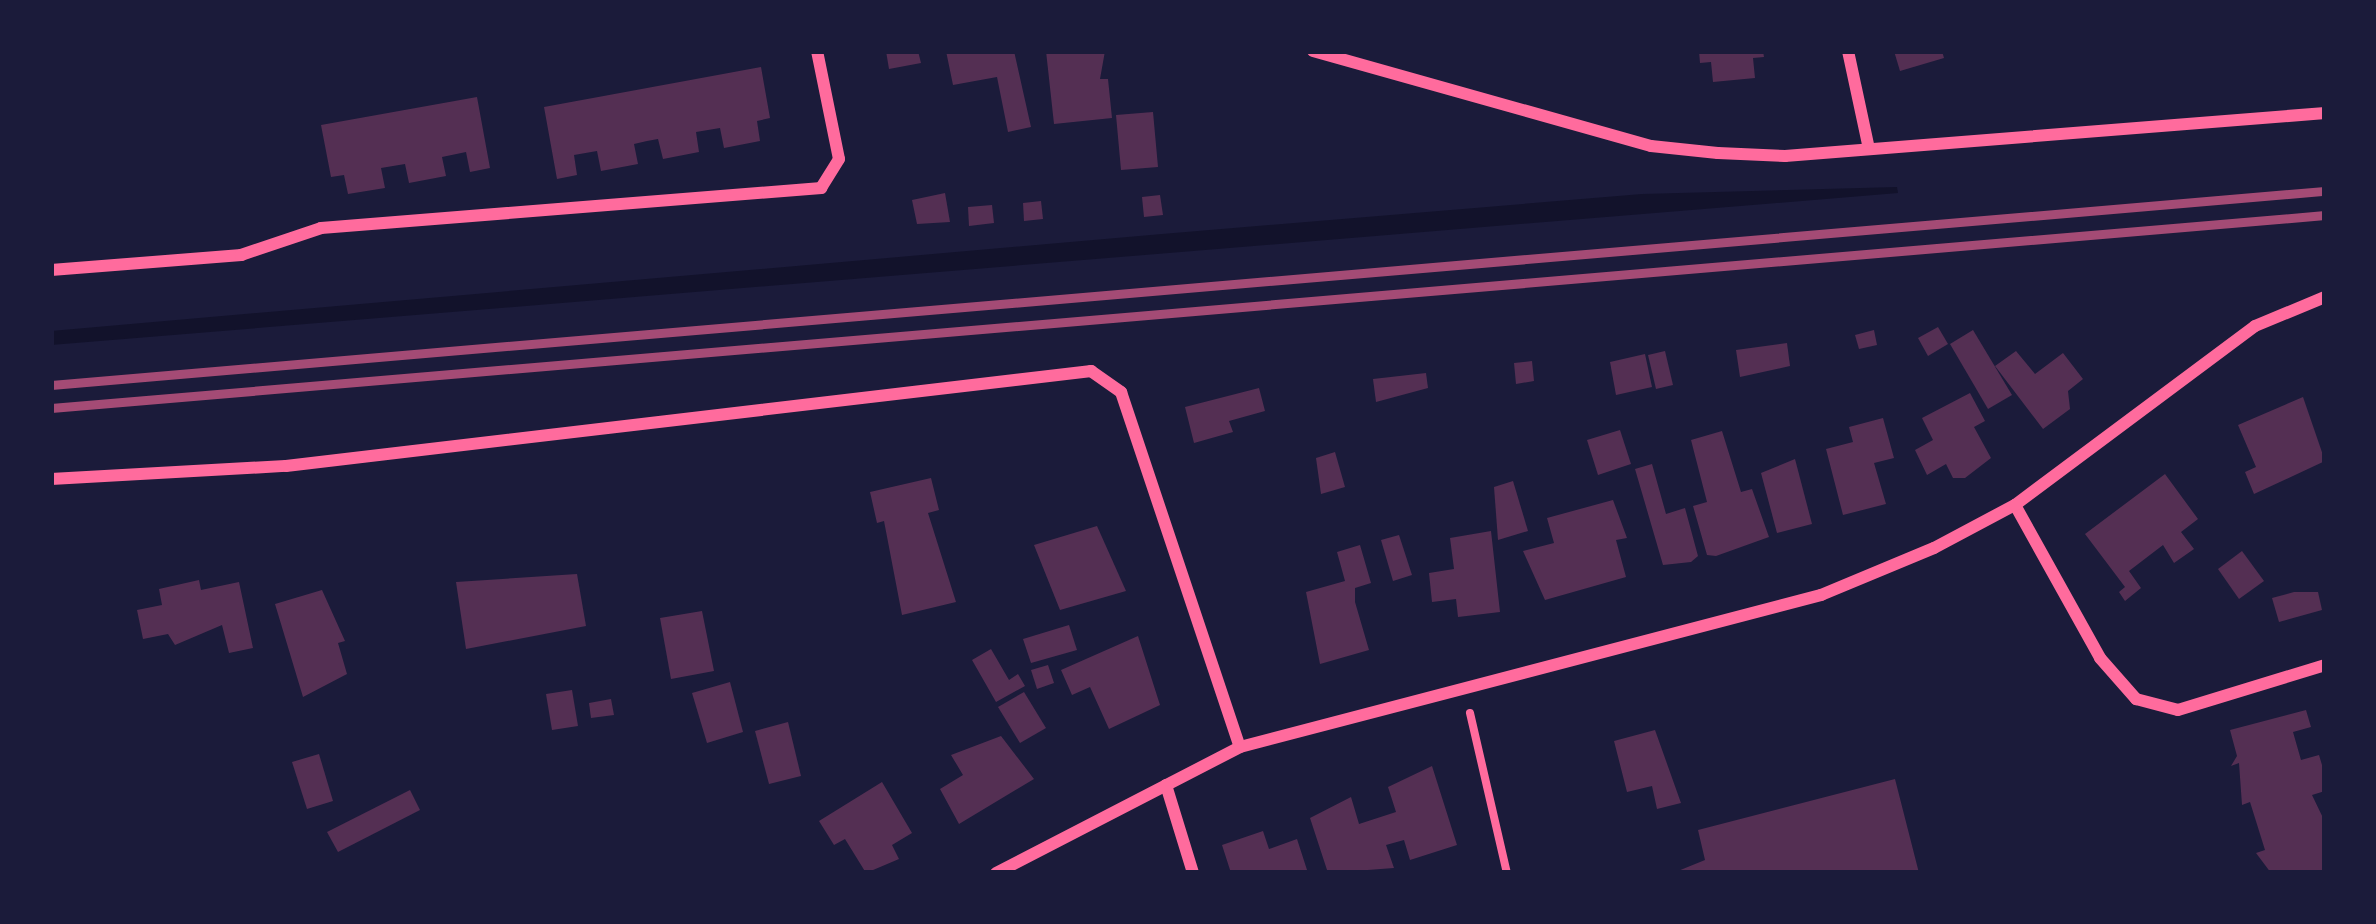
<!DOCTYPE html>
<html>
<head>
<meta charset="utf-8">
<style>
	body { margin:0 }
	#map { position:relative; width:2376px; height:924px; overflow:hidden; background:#1b1b3a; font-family:Georgia,serif }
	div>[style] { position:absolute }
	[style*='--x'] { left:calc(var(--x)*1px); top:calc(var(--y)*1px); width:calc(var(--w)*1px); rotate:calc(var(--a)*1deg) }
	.water>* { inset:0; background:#12122b }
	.building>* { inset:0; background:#542f53 }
	.path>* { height:8px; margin:-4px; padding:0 4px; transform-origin:4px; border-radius:4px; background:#ff6b9d }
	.minor>* { height:12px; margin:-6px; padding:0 6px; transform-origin:6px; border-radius:6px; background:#ff6b9d }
	.rail>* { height:9px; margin:-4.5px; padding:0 4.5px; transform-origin:4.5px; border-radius:4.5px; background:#a44b75 }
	span { translate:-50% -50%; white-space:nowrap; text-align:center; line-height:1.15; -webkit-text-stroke:9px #1b1b3a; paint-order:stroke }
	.frame { position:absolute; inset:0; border:54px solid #1b1b3a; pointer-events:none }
</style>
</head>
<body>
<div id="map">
	<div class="water">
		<i style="clip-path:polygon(1897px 187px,1898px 193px,51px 345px,51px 331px,1162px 234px,1642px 194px)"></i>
	</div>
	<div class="building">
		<i style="clip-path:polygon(886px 51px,918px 51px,921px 63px,889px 69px)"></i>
		<i style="clip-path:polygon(946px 51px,1014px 51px,1031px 127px,1008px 132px,997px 77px,953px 85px)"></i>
		<i style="clip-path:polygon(1046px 51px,1105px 51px,1100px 79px,1108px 79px,1112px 118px,1054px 124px)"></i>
		<i style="clip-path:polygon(1699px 51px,1763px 51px,1764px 57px,1753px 58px,1755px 78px,1713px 82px,1711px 62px,1700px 63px)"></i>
		<i style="clip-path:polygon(1894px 51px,1942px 51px,1944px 58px,1900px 71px)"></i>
		<i style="clip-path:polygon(761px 67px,770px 118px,757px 121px,760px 141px,724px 148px,720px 128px,696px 132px,699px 152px,663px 159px,658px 139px,647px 141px,634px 144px,638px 164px,601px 171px,597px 151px,574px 155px,577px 175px,557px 179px,544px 107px)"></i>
		<i style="clip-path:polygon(477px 97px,490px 168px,470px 172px,466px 152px,442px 157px,446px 176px,409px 183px,405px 164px,381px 168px,385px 188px,348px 194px,344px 175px,331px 177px,321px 125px)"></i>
		<i style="clip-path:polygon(1153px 112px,1158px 167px,1121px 170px,1116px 115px)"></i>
		<i style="clip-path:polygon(945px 193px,950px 222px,917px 224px,912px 200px)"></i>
		<i style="clip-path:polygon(1160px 195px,1163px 215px,1144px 217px,1142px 197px)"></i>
		<i style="clip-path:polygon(1041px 201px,1043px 219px,1024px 221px,1023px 203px)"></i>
		<i style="clip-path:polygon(992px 205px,994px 223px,969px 226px,968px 207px)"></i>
		<i style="clip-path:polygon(1938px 327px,1948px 344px,1928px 356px,1918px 338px)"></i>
		<i style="clip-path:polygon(1874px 330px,1877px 345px,1859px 349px,1855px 335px)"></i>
		<i style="clip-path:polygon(1973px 330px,2012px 395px,1988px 409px,1950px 344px)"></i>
		<i style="clip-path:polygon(1787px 343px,1790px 366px,1740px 377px,1736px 350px)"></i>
		<i style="clip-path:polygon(1665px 351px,1673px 385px,1656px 389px,1648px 355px)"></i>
		<i style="clip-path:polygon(2016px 351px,2035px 374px,2063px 353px,2083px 379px,2068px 391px,2070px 409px,2043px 429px,1995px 366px)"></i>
		<i style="clip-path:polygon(1645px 354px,1652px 387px,1616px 395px,1610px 362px)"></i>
		<i style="clip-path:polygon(1532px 361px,1534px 381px,1516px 384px,1514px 363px)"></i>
		<i style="clip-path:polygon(1426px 373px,1428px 388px,1376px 402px,1373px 379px)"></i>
		<i style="clip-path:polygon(1259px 388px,1265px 411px,1229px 421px,1233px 432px,1194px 443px,1185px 407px)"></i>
		<i style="clip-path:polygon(1970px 393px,1985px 421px,1974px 427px,1991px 458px,1965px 478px,1953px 478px,1946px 464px,1927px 475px,1915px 450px,1933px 440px,1922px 418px)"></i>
		<i style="clip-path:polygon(2303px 397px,2325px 461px,2254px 494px,2245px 472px,2256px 467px,2238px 425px)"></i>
		<i style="clip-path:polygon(1883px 418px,1894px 458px,1874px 463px,1886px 504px,1843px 515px,1826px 449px,1853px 442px,1849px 427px)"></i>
		<i style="clip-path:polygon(1620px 430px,1631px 464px,1598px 475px,1587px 440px)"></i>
		<i style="clip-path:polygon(1722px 431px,1741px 492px,1752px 489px,1769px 537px,1716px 556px,1707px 555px,1693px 506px,1707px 502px,1691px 440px)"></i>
		<i style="clip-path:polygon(1335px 452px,1345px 487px,1321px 494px,1316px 458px)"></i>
		<i style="clip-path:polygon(1795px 459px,1812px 524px,1777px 533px,1761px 473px)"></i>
		<i style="clip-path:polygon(1652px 464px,1666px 514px,1685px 508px,1698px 556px,1691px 562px,1663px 565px,1635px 469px)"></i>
		<i style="clip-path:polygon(2165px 474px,2198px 519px,2181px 532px,2194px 549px,2174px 563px,2163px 545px,2129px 571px,2141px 588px,2125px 601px,2119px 592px,2125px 587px,2085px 534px)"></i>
		<i style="clip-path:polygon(931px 478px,939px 510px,928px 513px,956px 602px,902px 615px,884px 521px,877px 523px,870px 492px)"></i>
		<i style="clip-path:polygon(1513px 481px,1528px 531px,1498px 540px,1494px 487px)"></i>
		<i style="clip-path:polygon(1613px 500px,1627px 538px,1616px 540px,1626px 577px,1545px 600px,1523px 551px,1554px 543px,1547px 518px)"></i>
		<i style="clip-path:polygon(1097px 526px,1126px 591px,1060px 610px,1034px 545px)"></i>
		<i style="clip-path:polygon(1491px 531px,1500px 612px,1458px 617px,1456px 599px,1432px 602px,1429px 573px,1454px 569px,1450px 538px)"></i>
		<i style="clip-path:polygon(1399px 535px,1412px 575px,1393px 581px,1381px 540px)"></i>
		<i style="clip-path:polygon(1360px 545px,1371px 583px,1355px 588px,1355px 602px,1369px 650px,1320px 664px,1306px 592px,1345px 581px,1337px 552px)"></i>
		<i style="clip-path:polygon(2242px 551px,2264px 581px,2239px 599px,2218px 569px)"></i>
		<i style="clip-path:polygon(577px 574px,586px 626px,466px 649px,456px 582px)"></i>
		<i style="clip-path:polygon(199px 580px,201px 590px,239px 582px,253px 648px,229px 653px,222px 625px,175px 645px,168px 634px,143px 639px,137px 610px,162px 605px,159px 589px)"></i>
		<i style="clip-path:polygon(322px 590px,345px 641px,338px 643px,347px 674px,303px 697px,275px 604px)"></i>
		<i style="clip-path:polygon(2294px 592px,2318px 592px,2322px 610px,2279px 622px,2272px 598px)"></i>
		<i style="clip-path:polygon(702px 611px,714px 671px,671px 679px,660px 618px)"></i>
		<i style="clip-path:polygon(1069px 625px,1077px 650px,1031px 663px,1023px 639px)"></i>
		<i style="clip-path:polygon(1138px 636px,1160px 705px,1109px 729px,1090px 687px,1072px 695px,1061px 670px)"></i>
		<i style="clip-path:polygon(991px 649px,1009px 680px,1018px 674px,1025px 686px,996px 702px,972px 660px)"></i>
		<i style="clip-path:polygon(1048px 665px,1054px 683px,1037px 689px,1031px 670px)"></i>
		<i style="clip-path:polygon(730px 682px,743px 732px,707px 743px,692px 693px)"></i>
		<i style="clip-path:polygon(572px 690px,578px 726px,552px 730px,546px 694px)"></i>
		<i style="clip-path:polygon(1024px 692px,1046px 728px,1020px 743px,998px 707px)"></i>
		<i style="clip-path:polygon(611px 699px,614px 715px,591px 718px,589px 703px)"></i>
		<i style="clip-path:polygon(2306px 710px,2311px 727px,2293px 732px,2301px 760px,2319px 755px,2325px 775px,2325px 791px,2312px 795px,2325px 822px,2325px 873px,2271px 873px,2256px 853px,2265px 850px,2250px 802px,2242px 805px,2239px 763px,2231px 766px,2237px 756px,2230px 730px)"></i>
		<i style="clip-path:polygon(788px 722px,801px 776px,769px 784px,755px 731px)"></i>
		<i style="clip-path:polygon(1655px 730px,1681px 803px,1657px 809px,1652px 786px,1627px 792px,1614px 741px)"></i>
		<i style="clip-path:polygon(1001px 736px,1034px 779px,959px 824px,940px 789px,963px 775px,951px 755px)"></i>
		<i style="clip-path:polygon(319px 754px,333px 801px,307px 809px,292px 762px)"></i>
		<i style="clip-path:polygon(1432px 766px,1457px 845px,1410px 860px,1404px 840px,1386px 845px,1394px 868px,1328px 873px,1310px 818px,1351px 797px,1359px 824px,1396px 812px,1388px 787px)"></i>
		<i style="clip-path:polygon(1895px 779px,1919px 873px,1673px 873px,1705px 860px,1698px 830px)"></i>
		<i style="clip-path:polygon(882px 782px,912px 833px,892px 845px,899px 859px,866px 873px,845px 839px,834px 845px,819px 821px)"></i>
		<i style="clip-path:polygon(410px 790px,420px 810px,338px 852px,327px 832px)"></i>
		<i style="clip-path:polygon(1263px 831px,1269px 849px,1297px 839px,1308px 873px,1231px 873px,1222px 845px)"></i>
	</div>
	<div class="path">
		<i style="--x:1470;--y:713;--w:164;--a:77"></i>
	</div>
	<div class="minor">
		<i style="--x:1313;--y:51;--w:351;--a:15.7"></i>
		<i style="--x:1651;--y:146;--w:67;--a:6"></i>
		<i style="--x:1718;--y:153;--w:67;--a:2.6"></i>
		<i style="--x:1785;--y:156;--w:542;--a:-4.55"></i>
		<i style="--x:1848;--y:51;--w:100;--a:77.9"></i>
		<i style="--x:51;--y:270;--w:191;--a:-4.5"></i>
		<i style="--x:241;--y:255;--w:84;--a:-18.6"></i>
		<i style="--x:321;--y:228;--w:502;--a:-4.57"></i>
		<i style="--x:821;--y:188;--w:34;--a:-58"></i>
		<i style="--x:839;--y:159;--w:110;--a:-101.5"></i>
		<i style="--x:51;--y:479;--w:235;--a:-3.2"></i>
		<i style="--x:286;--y:466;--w:811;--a:-6.73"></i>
		<i style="--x:1091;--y:371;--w:37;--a:35"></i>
		<i style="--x:1121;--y:392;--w:374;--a:71.5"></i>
		<i style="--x:2015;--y:505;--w:175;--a:60.9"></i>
		<i style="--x:2100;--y:658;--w:55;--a:48.7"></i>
		<i style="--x:2136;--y:699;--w:43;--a:14.7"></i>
		<i style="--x:2178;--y:710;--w:154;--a:-17"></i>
		<i style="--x:1166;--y:785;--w:92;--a:72.9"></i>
		<i style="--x:996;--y:873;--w:275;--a:-27.3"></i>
		<i style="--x:1240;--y:747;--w:601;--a:-14.66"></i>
		<i style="--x:1821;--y:595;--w:122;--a:-22.6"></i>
		<i style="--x:1934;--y:548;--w:92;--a:-28"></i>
		<i style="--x:2015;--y:505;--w:299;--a:-36.7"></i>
		<i style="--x:2255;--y:326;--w:76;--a:-22.5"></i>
	</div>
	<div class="rail">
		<i style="--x:51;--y:385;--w:2282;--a:-4.88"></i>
		<i style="--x:51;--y:408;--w:2282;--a:-4.85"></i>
	</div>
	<div class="frame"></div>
</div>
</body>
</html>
